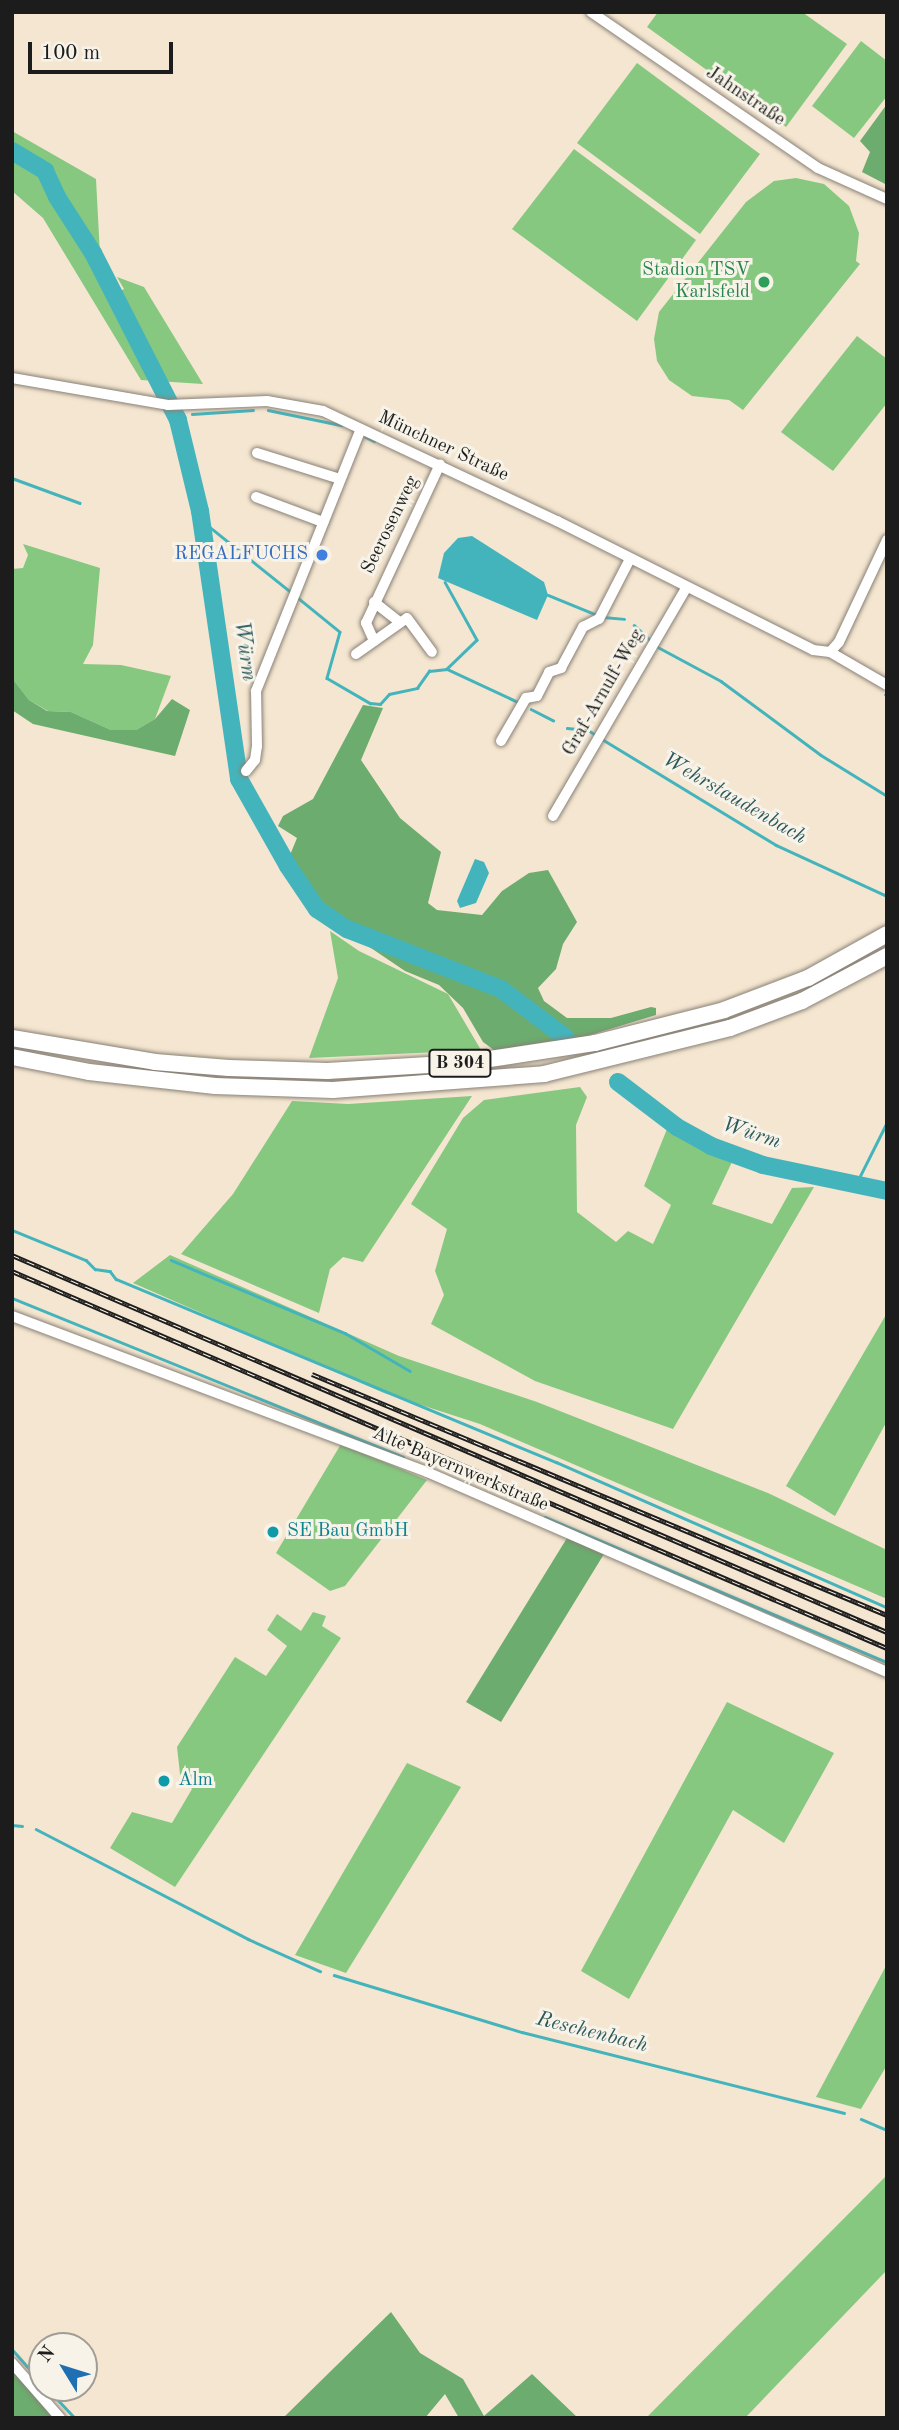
<!DOCTYPE html>
<html>
<head>
<meta charset="utf-8">
<style>
	body { margin:0 }
	#map { position:relative; width:899px; height:2430px; overflow:hidden; background:#f5e6d1; font-family:"Old Standard TT",serif }
	div>[style] { position:absolute }
	[style*='--x'] { left:calc(var(--x)*1px); top:calc(var(--y)*1px); width:calc(var(--w)*1px); rotate:calc(var(--a)*1deg) }
	.green>* { inset:0; background:#86c880 }
	.forest>* { inset:0; background:#6cac6e }
	.water>* { inset:0; background:#44b4bc }
	.stream>* { height:2.5px; margin:-1.25px; padding:0 1.25px; transform-origin:1.25px; border-radius:1.25px; background:#44b4bc }
	.river>* { height:18px; margin:-9px; padding:0 9px; transform-origin:9px; border-radius:9px; background:#44b4bc }
	.roads { filter:drop-shadow(0 0 2px #888176) drop-shadow(0 0 2px #888176) }
	.minor>* { height:10px; margin:-5px; padding:0 5px; transform-origin:5px; border-radius:5px; background:#fff }
	.highway>* { height:16px; margin:-8px; padding:0 8px; transform-origin:8px; border-radius:8px; background:#fff }
	.rail>* { height:5px; margin-top:-2.5px; transform-origin:0; background:repeating-linear-gradient(90deg,#f7f3e8 0 8px,#1c1c1c 0 16px); box-sizing:border-box; border-block:2px solid #1c1c1c }
	.dots>* { width:19px; height:19px; translate:-50% -50%; box-sizing:border-box; border:4px solid #f7f3e8; border-radius:50% }
	span { translate:-50% -50%; white-space:nowrap; text-align:center; line-height:1.15; -webkit-text-stroke:6px #f7f3e8; paint-order:stroke }
	.shield-label span { padding:2px 5px; background:#f7f3e8; border:2px solid; border-radius:5px; -webkit-text-stroke-width:0 }
	.shield-label { font-size:18px; color:#1c1c1c; font-weight:700 }
	.street-label { font-size:19px; color:#1c1c1c }
	.leisure-label { font-size:19px; color:#27864d }
	.right { translate:-100% -50%; text-align:right }
	.shop-label { font-size:19px; color:#366cbe }
	.culture-label { font-size:19px; color:#0d838f }
	.left { translate:0 -50%; text-align:left }
	.water-label { font-size:21px; color:#2c595c; font-style:italic }
	.frame { position:absolute; inset:0; border:14px solid #1c1c1c; pointer-events:none }
	.north { position:absolute; left:28px; top:2332px; width:70px; height:70px; box-sizing:border-box; background:#f7f3e8; border:2px solid #9f9d96; border-radius:50%; rotate:308deg; font-size:19px; font-weight:700; line-height:28px; text-align:center; color:#1c1c1c }
	.north::after { content:''; display:block; margin:auto; width:24px; height:32px; background:#1f6fb2; clip-path:polygon(50% 0,100% 100%,50% 72%,0 100%) }
	.scale { position:absolute; left:28px; top:42px; width:145px; height:32px; box-sizing:border-box; border:4px solid #1c1c1c; border-top:0; padding-left:9px; font-size:21px; line-height:24px; white-space:nowrap; color:#1c1c1c; -webkit-text-stroke:5px #f7f3e8; paint-order:stroke }
</style>
</head>
<body>
<div id="map">
	<div class="green">
		<i style="clip-path:polygon(658px 12px,802px 12px,847px 44px,786px 127px,647px 27px)"></i>
		<i style="clip-path:polygon(861px 41px,887px 61px,887px 96px,854px 138px,812px 106px)"></i>
		<i style="clip-path:polygon(637px 63px,760px 154px,700px 234px,577px 143px)"></i>
		<i style="clip-path:polygon(12px 131px,96px 179px,100px 255px,120px 291px,124px 289px,117px 277px,144px 287px,203px 384px,141px 380px,43px 218px,12px 191px)"></i>
		<i style="clip-path:polygon(574px 149px,696px 240px,637px 321px,512px 229px)"></i>
		<i style="clip-path:polygon(796px 178px,824px 184px,849px 206px,859px 233px,856px 261px,860px 264px,743px 410px,729px 400px,692px 396px,669px 380px,657px 361px,654px 339px,659px 312px,746px 202px,774px 181px)"></i>
		<i style="clip-path:polygon(857px 336px,887px 359px,887px 403px,833px 471px,781px 432px)"></i>
		<i style="clip-path:polygon(23px 544px,100px 568px,93px 645px,83px 664px,121px 665px,171px 676px,155px 719px,136px 730px,111px 730px,71px 712px,48px 711px,29px 700px,12px 678px,12px 569px,23px 568px,28px 555px)"></i>
		<i style="clip-path:polygon(330px 931px,359px 951px,448px 994px,481px 1050px,309px 1058px,338px 978px)"></i>
		<i style="clip-path:polygon(580px 1087px,587px 1097px,576px 1125px,577px 1212px,616px 1242px,628px 1231px,653px 1244px,671px 1205px,644px 1186px,667px 1129px,732px 1162px,712px 1204px,772px 1224px,792px 1188px,814px 1187px,673px 1429px,535px 1381px,431px 1324px,444px 1295px,435px 1271px,447px 1229px,411px 1204px,463px 1118px,484px 1100px)"></i>
		<i style="clip-path:polygon(472px 1096px,363px 1262px,343px 1257px,330px 1269px,319px 1313px,181px 1254px,233px 1194px,292px 1101px,348px 1104px)"></i>
		<i style="clip-path:polygon(170px 1255px,399px 1356px,537px 1402px,768px 1493px,887px 1550px,887px 1599px,480px 1424px,384px 1393px,133px 1283px)"></i>
		<i style="clip-path:polygon(887px 1313px,887px 1421px,835px 1516px,786px 1486px)"></i>
		<i style="clip-path:polygon(341px 1444px,427px 1480px,345px 1586px,330px 1591px,276px 1553px)"></i>
		<i style="clip-path:polygon(313px 1612px,326px 1616px,322px 1626px,341px 1638px,175px 1887px,110px 1848px,132px 1812px,172px 1823px,192px 1789px,180px 1774px,177px 1747px,235px 1657px,266px 1676px,287px 1646px,267px 1630px,277px 1614px,301px 1631px)"></i>
		<i style="clip-path:polygon(727px 1702px,834px 1753px,784px 1843px,733px 1810px,629px 1999px,581px 1971px)"></i>
		<i style="clip-path:polygon(407px 1763px,461px 1787px,346px 1973px,295px 1955px)"></i>
		<i style="clip-path:polygon(887px 1964px,887px 2065px,861px 2109px,816px 2097px)"></i>
		<i style="clip-path:polygon(887px 2175px,887px 2270px,745px 2418px,646px 2418px)"></i>
	</div>
	<div class="forest">
		<i style="clip-path:polygon(887px 104px,885px 168px,887px 185px,862px 172px,870px 152px,860px 141px)"></i>
		<i style="clip-path:polygon(12px 678px,29px 700px,47px 711px,71px 712px,111px 730px,136px 730px,155px 719px,172px 699px,190px 710px,175px 756px,33px 724px,12px 710px)"></i>
		<i style="clip-path:polygon(363px 705px,383px 708px,361px 760px,400px 818px,441px 852px,428px 903px,437px 910px,482px 915px,502px 891px,529px 873px,548px 870px,577px 922px,563px 944px,556px 969px,538px 988px,544px 1001px,567px 1018px,611px 1018px,651px 1007px,656px 1008px,656px 1015px,587px 1036px,494px 1050px,483px 1042px,463px 1008px,439px 985px,405px 971px,368px 946px,312px 892px,290px 855px,297px 838px,278px 826px,283px 816px,313px 799px)"></i>
		<i style="clip-path:polygon(567px 1538px,604px 1554px,501px 1722px,466px 1702px)"></i>
		<i style="clip-path:polygon(391px 2312px,420px 2353px,463px 2379px,484px 2416px,532px 2374px,578px 2418px,459px 2418px,445px 2394px,425px 2418px,283px 2418px)"></i>
		<i style="clip-path:polygon(12px 2368px,56px 2418px,12px 2418px)"></i>
	</div>
	<div class="water">
		<i style="clip-path:polygon(472px 536px,544px 582px,548px 595px,537px 620px,438px 578px,444px 553px,458px 538px)"></i>
		<i style="clip-path:polygon(475px 859px,484px 862px,489px 873px,476px 903px,460px 908px,457px 901px)"></i>
	</div>
	<div class="stream">
		<i style="--x:268;--y:410;--w:75;--a:11.6"></i>
		<i style="--x:174;--y:412;--w:5;--a:0"></i>
		<i style="--x:192;--y:414;--w:61;--a:-3.8"></i>
		<i style="--x:366;--y:437;--w:9;--a:27"></i>
		<i style="--x:12;--y:478;--w:72;--a:20.2"></i>
		<i style="--x:201;--y:520;--w:117;--a:38.7"></i>
		<i style="--x:445;--y:582;--w:66;--a:61.1"></i>
		<i style="--x:477;--y:640;--w:42;--a:136"></i>
		<i style="--x:548;--y:595;--w:53;--a:22.2"></i>
		<i style="--x:297;--y:597;--w:55;--a:39.1"></i>
		<i style="--x:340;--y:632;--w:48;--a:105.8"></i>
		<i style="--x:327;--y:678;--w:50;--a:30.2"></i>
		<i style="--x:370;--y:703;--w:10;--a:6"></i>
		<i style="--x:380;--y:704;--w:13;--a:-48"></i>
		<i style="--x:389;--y:694;--w:29;--a:-12"></i>
		<i style="--x:417;--y:688;--w:21;--a:-55"></i>
		<i style="--x:429;--y:671;--w:18;--a:-6"></i>
		<i style="--x:447;--y:669;--w:78;--a:24.9"></i>
		<i style="--x:603;--y:617;--w:21;--a:5"></i>
		<i style="--x:634;--y:625;--w:23;--a:43"></i>
		<i style="--x:656;--y:646;--w:74;--a:28.3"></i>
		<i style="--x:721;--y:681;--w:124;--a:36.5"></i>
		<i style="--x:821;--y:755;--w:78;--a:31.8"></i>
		<i style="--x:885;--y:695;--w:2;--a:0"></i>
		<i style="--x:531;--y:709;--w:25;--a:27"></i>
		<i style="--x:567;--y:728;--w:21;--a:5"></i>
		<i style="--x:588;--y:730;--w:9;--a:32"></i>
		<i style="--x:602;--y:739;--w:204;--a:31.3"></i>
		<i style="--x:776;--y:845;--w:122;--a:24.7"></i>
		<i style="--x:857;--y:1182;--w:67;--a:-63.4"></i>
		<i style="--x:12;--y:1230;--w:80;--a:22.1"></i>
		<i style="--x:86;--y:1260;--w:13;--a:45"></i>
		<i style="--x:95;--y:1269;--w:15;--a:8"></i>
		<i style="--x:110;--y:1271;--w:10;--a:53"></i>
		<i style="--x:116;--y:1279;--w:477;--a:22.6"></i>
		<i style="--x:556;--y:1462;--w:361;--a:23.7"></i>
		<i style="--x:171;--y:1260;--w:189;--a:22.8"></i>
		<i style="--x:345;--y:1333;--w:75;--a:30.3"></i>
		<i style="--x:12;--y:1298;--w:422;--a:22.1"></i>
		<i style="--x:545;--y:1517;--w:371;--a:23"></i>
		<i style="--x:12;--y:1825;--w:10;--a:6"></i>
		<i style="--x:36;--y:1829;--w:239;--a:27.4"></i>
		<i style="--x:248;--y:1939;--w:79;--a:24"></i>
		<i style="--x:334;--y:1975;--w:196;--a:16.9"></i>
		<i style="--x:522;--y:2032;--w:332;--a:14.1"></i>
		<i style="--x:861;--y:2119;--w:28;--a:23"></i>
		<i style="--x:12;--y:2349;--w:45;--a:48.6"></i>
		<i style="--x:47;--y:2388;--w:41;--a:47"></i>
	</div>
	<div class="river">
		<i style="--x:12;--y:151;--w:39;--a:31"></i>
		<i style="--x:45;--y:171;--w:29;--a:65"></i>
		<i style="--x:57;--y:197;--w:67;--a:57.3"></i>
		<i style="--x:93;--y:253;--w:187;--a:63"></i>
		<i style="--x:178;--y:420;--w:94;--a:76.4"></i>
		<i style="--x:200;--y:511;--w:271;--a:81.7"></i>
		<i style="--x:239;--y:779;--w:100;--a:60.6"></i>
		<i style="--x:288;--y:866;--w:52;--a:56"></i>
		<i style="--x:317;--y:909;--w:36;--a:34"></i>
		<i style="--x:347;--y:929;--w:165;--a:21.3"></i>
		<i style="--x:501;--y:989;--w:81;--a:37"></i>
		<i style="--x:618;--y:1082;--w:74;--a:37.3"></i>
		<i style="--x:677;--y:1127;--w:39;--a:29"></i>
		<i style="--x:711;--y:1146;--w:55;--a:20.1"></i>
		<i style="--x:763;--y:1165;--w:127;--a:11.8"></i>
	</div>
	<div class="roads">
		<div class="minor">
			<i style="--x:591;--y:12;--w:275;--a:34.5"></i>
			<i style="--x:818;--y:168;--w:76;--a:24.2"></i>
			<i style="--x:12;--y:378;--w:158;--a:9.8"></i>
			<i style="--x:168;--y:405;--w:99;--a:-2.3"></i>
			<i style="--x:267;--y:401;--w:57;--a:10.1"></i>
			<i style="--x:323;--y:411;--w:259;--a:25.2"></i>
			<i style="--x:557;--y:521;--w:287;--a:26.7"></i>
			<i style="--x:813;--y:650;--w:17;--a:7"></i>
			<i style="--x:830;--y:652;--w:13;--a:-48"></i>
			<i style="--x:839;--y:642;--w:113;--a:-64.8"></i>
			<i style="--x:257;--y:453;--w:87;--a:17.4"></i>
			<i style="--x:256;--y:497;--w:72;--a:20.5"></i>
			<i style="--x:374;--y:602;--w:33;--a:38"></i>
			<i style="--x:374;--y:641;--w:20;--a:-114"></i>
			<i style="--x:366;--y:623;--w:175;--a:-65"></i>
			<i style="--x:830;--y:652;--w:66;--a:30.1"></i>
			<i style="--x:356;--y:654;--w:62;--a:-35.2"></i>
			<i style="--x:407;--y:618;--w:42;--a:53.7"></i>
			<i style="--x:501;--y:741;--w:50;--a:-59.8"></i>
			<i style="--x:526;--y:698;--w:11;--a:-10"></i>
			<i style="--x:537;--y:696;--w:27;--a:-63"></i>
			<i style="--x:549;--y:672;--w:13;--a:-18"></i>
			<i style="--x:561;--y:668;--w:47;--a:-61.8"></i>
			<i style="--x:583;--y:627;--w:18;--a:-27"></i>
			<i style="--x:599;--y:619;--w:68;--a:-62.7"></i>
			<i style="--x:246;--y:771;--w:14;--a:-51"></i>
			<i style="--x:255;--y:760;--w:14;--a:-82"></i>
			<i style="--x:257;--y:746;--w:55;--a:-91"></i>
			<i style="--x:256;--y:691;--w:282;--a:-68.2"></i>
			<i style="--x:553;--y:816;--w:264;--a:-59.7"></i>
			<i style="--x:12;--y:1316;--w:443;--a:20.6"></i>
			<i style="--x:427;--y:1472;--w:502;--a:23.5"></i>
			<i style="--x:12;--y:2363;--w:73;--a:48.9"></i>
		</div>
		<div class="highway">
			<i style="--x:12;--y:1038;--w:145;--a:9.5"></i>
			<i style="--x:155;--y:1062;--w:74;--a:4.6"></i>
			<i style="--x:229;--y:1068;--w:98;--a:1.8"></i>
			<i style="--x:327;--y:1071;--w:136;--a:-3.4"></i>
			<i style="--x:463;--y:1063;--w:134;--a:-8.6"></i>
			<i style="--x:595;--y:1043;--w:133;--a:-14.3"></i>
			<i style="--x:724;--y:1010;--w:90;--a:-20.9"></i>
			<i style="--x:808;--y:978;--w:90;--a:-29.1"></i>
			<i style="--x:12;--y:1057;--w:78;--a:11"></i>
			<i style="--x:89;--y:1072;--w:127;--a:6.3"></i>
			<i style="--x:215;--y:1086;--w:118;--a:1.9"></i>
			<i style="--x:333;--y:1090;--w:212;--a:-4.3"></i>
			<i style="--x:544;--y:1074;--w:192;--a:-13.9"></i>
			<i style="--x:730;--y:1028;--w:77;--a:-20.6"></i>
			<i style="--x:802;--y:1001;--w:96;--a:-27.9"></i>
		</div>
	</div>
	<div class="rail">
		<i style="--x:12;--y:1255;--w:953;--a:23.31"></i>
		<i style="--x:12;--y:1271;--w:953;--a:23.31"></i>
		<i style="--x:312;--y:1374;--w:623;--a:22.74"></i>
	</div>
	<div class="dots">
		<i style="left:764px;top:282px;background:#2e9e5b"></i>
		<i style="left:322px;top:555px;background:#3f7fe0"></i>
		<i style="left:273px;top:1532px;background:#0f9aa8"></i>
		<i style="left:164px;top:1781px;background:#0f9aa8"></i>
	</div>
	<div class="shield-label">
		<span style="left:460px;top:1063px">B 304</span>
	</div>
	<div class="street-label">
		<span style="left:745px;top:97px;rotate:34deg">Jahnstraße</span>
		<span style="left:443px;top:447px;rotate:25deg">Münchner Straße</span>
		<span style="left:391px;top:525px;rotate:-64deg">Seerosenweg</span>
		<span style="left:604px;top:693px;rotate:-60deg">Graf-Arnulf-Weg</span>
		<span style="left:460px;top:1470px;rotate:23deg">Alte Bayernwerkstraße</span>
	</div>
	<div class="leisure-label">
		<span class="right" style="left:750px;top:282px">Stadion TSV<br>Karlsfeld</span>
	</div>
	<div class="shop-label">
		<span class="right" style="left:308px;top:555px">REGALFUCHS</span>
	</div>
	<div class="culture-label">
		<span class="left" style="left:287px;top:1532px">SE Bau GmbH</span>
		<span class="left" style="left:178px;top:1781px">Alm</span>
	</div>
	<div class="water-label">
		<span style="left:244px;top:651px;rotate:82deg">Würm</span>
		<span style="left:734px;top:799px;rotate:30deg">Wehrstaudenbach</span>
		<span style="left:751px;top:1134px;rotate:18deg">Würm</span>
		<span style="left:592px;top:2033px;rotate:14deg">Reschenbach</span>
	</div>
	<div class="frame"></div>
	<div class="north">N</div>
	<div class="scale">100 m</div>
</div>
</body>
</html>
